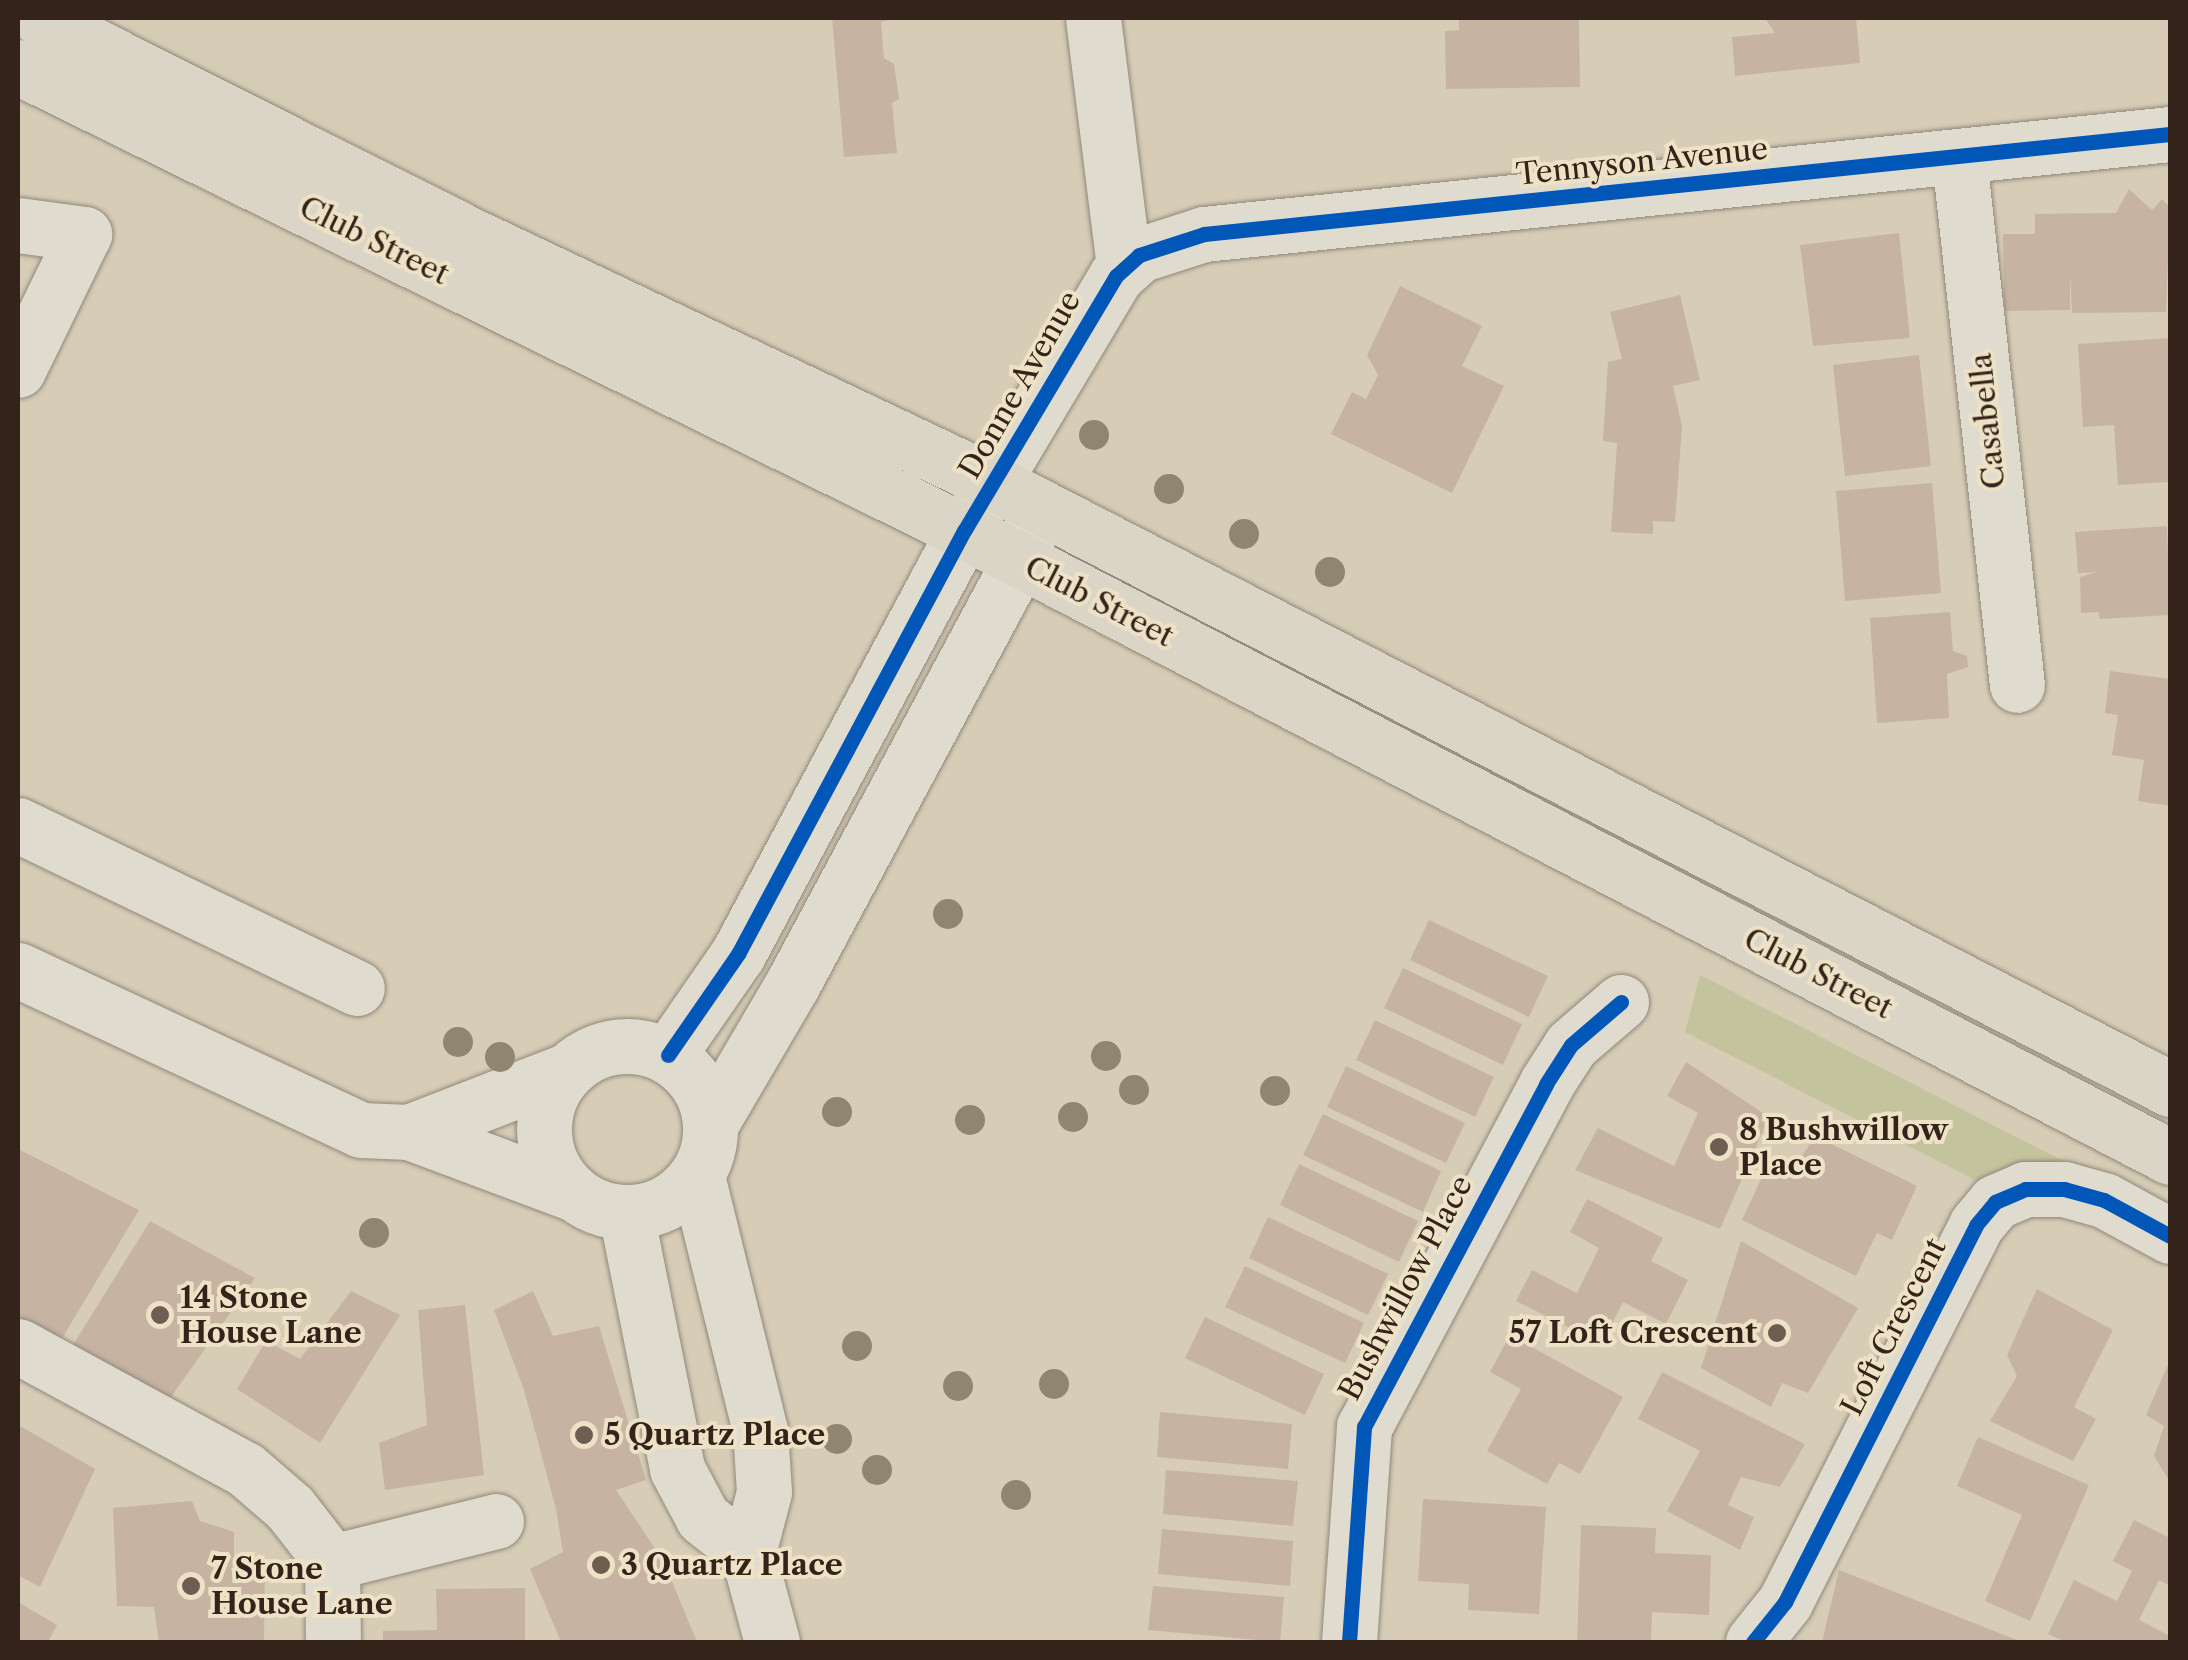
<!DOCTYPE html>
<html>
<head>
<meta charset="utf-8">
<style>
	body { margin:0 }
	#map { position:relative; width:2188px; height:1660px; overflow:hidden; background:#d7cdb6; font-family:"Libre Caslon Text",serif }
	div>[style] { position:absolute }
	[style*='--x'] { left:calc(var(--x)*1px); top:calc(var(--y)*1px); width:calc(var(--w)*1px); rotate:calc(var(--a)*1deg) }
	.green>* { inset:0; background:#c3c49e }
	.building>* { inset:0; background:#c6b3a2 }
	.roads { filter:drop-shadow(0 0 2px #90887a) drop-shadow(0 0 2px #90887a) }
	.minor>* { height:55px; margin:-27.5px; padding:0 27.5px; transform-origin:27.5px; border-radius:27.5px; background:#e0dbcf }
	.minor>.ring { margin:-27.5px; padding:0; box-sizing:content-box; background:none; border:55px solid #e0dbcf; border-radius:50% }
	.major>* { height:55px; margin:-27.5px; padding:0 27.5px; transform-origin:27.5px; border-radius:27.5px; background:#dad5c7 }
	.cycleway>* { height:15px; margin:-7.5px; padding:0 7.5px; transform-origin:7.5px; border-radius:7.5px; background:#0057b8 }
	.trees>* { width:30px; height:30px; margin:-15px; border-radius:50%; background:#8f8570 }
	.dots>* { width:28px; height:28px; translate:-50% -50%; box-sizing:border-box; border:5px solid #eee2c6; border-radius:50% }
	span { translate:-50% -50%; white-space:nowrap; text-align:center; line-height:1.15; -webkit-text-stroke:8px #eee2c6; paint-order:stroke }
	.street-label { font-size:30px; color:#34231a }
	.poi-label { font-size:30px; color:#34231a; font-weight:700 }
	.left { translate:0 -50%; text-align:left }
	.right { translate:-100% -50%; text-align:right }
	.frame { position:absolute; inset:0; border:20px solid #34231a; pointer-events:none }
</style>
</head>
<body>
<div id="map">
	<div class="green">
		<i style="clip-path:polygon(1700px 975px,2067px 1163px,1991px 1188px,1685px 1032px)"></i>
	</div>
	<div class="building">
		<i style="clip-path:polygon(832px 18px,896px 18px,881px 22px,884px 58px,894px 64px,899px 99px,892px 103px,897px 153px,844px 157px)"></i>
		<i style="clip-path:polygon(1459px 18px,1579px 18px,1580px 87px,1446px 89px,1445px 31px,1459px 30px)"></i>
		<i style="clip-path:polygon(1765px 18px,1856px 18px,1860px 63px,1735px 76px,1732px 37px,1775px 33px)"></i>
		<i style="clip-path:polygon(2129px 189px,2152px 210px,2162px 199px,2170px 207px,2166px 312px,2072px 313px,2070px 272px,2070px 310px,2004px 311px,2003px 234px,2035px 234px,2035px 214px,2116px 213px)"></i>
		<i style="clip-path:polygon(1899px 233px,1910px 338px,1813px 346px,1800px 245px)"></i>
		<i style="clip-path:polygon(1400px 286px,1482px 326px,1462px 366px,1504px 386px,1452px 493px,1331px 434px,1352px 392px,1366px 399px,1378px 375px,1367px 355px)"></i>
		<i style="clip-path:polygon(1680px 295px,1700px 380px,1673px 386px,1682px 426px,1675px 522px,1653px 521px,1653px 534px,1611px 532px,1617px 443px,1603px 441px,1608px 362px,1622px 359px,1610px 312px)"></i>
		<i style="clip-path:polygon(2170px 338px,2169px 482px,2118px 485px,2114px 425px,2083px 427px,2078px 344px)"></i>
		<i style="clip-path:polygon(1919px 355px,1931px 466px,1845px 476px,1833px 365px)"></i>
		<i style="clip-path:polygon(1932px 483px,1941px 593px,1845px 601px,1836px 491px)"></i>
		<i style="clip-path:polygon(2167px 526px,2170px 615px,2100px 619px,2098px 612px,2081px 613px,2080px 577px,2097px 572px,2078px 573px,2075px 532px)"></i>
		<i style="clip-path:polygon(1950px 612px,1953px 651px,1967px 656px,1968px 667px,1947px 674px,1949px 718px,1877px 723px,1870px 618px)"></i>
		<i style="clip-path:polygon(2110px 671px,2170px 679px,2170px 806px,2138px 801px,2144px 760px,2112px 755px,2118px 715px,2105px 713px)"></i>
		<i style="clip-path:polygon(1429px 920px,1548px 976px,1529px 1017px,1410px 960px)"></i>
		<i style="clip-path:polygon(1403px 968px,1522px 1024px,1503px 1065px,1384px 1008px)"></i>
		<i style="clip-path:polygon(1375px 1020px,1494px 1077px,1475px 1117px,1356px 1060px)"></i>
		<i style="clip-path:polygon(1686px 1062px,1769px 1117px,1720px 1229px,1575px 1170px,1598px 1128px,1674px 1166px,1698px 1113px,1667px 1096px)"></i>
		<i style="clip-path:polygon(1346px 1066px,1465px 1123px,1446px 1163px,1327px 1107px)"></i>
		<i style="clip-path:polygon(1323px 1114px,1441px 1171px,1423px 1212px,1303px 1155px)"></i>
		<i style="clip-path:polygon(1815px 1136px,1917px 1186px,1892px 1240px,1877px 1233px,1856px 1276px,1742px 1220px,1767px 1166px,1791px 1173px)"></i>
		<i style="clip-path:polygon(18px 1149px,139px 1210px,55px 1350px,18px 1327px)"></i>
		<i style="clip-path:polygon(1299px 1164px,1418px 1221px,1399px 1262px,1280px 1205px)"></i>
		<i style="clip-path:polygon(1587px 1199px,1663px 1238px,1651px 1261px,1688px 1280px,1666px 1324px,1623px 1302px,1602px 1344px,1516px 1301px,1532px 1270px,1577px 1293px,1599px 1248px,1570px 1232px)"></i>
		<i style="clip-path:polygon(1268px 1217px,1388px 1274px,1368px 1315px,1249px 1258px)"></i>
		<i style="clip-path:polygon(150px 1221px,255px 1278px,166px 1404px,68px 1353px)"></i>
		<i style="clip-path:polygon(1741px 1241px,1858px 1308px,1808px 1393px,1782px 1383px,1771px 1407px,1701px 1368px)"></i>
		<i style="clip-path:polygon(1245px 1266px,1364px 1323px,1345px 1363px,1225px 1307px)"></i>
		<i style="clip-path:polygon(2037px 1289px,2113px 1330px,2074px 1407px,2096px 1419px,2073px 1461px,1990px 1421px,2017px 1376px,2007px 1355px)"></i>
		<i style="clip-path:polygon(351px 1291px,400px 1315px,320px 1443px,237px 1389px,266px 1341px,300px 1359px)"></i>
		<i style="clip-path:polygon(533px 1291px,553px 1336px,599px 1326px,646px 1480px,616px 1490px,664px 1562px,697px 1642px,561px 1642px,530px 1569px,563px 1552px,556px 1509px,524px 1390px,494px 1310px)"></i>
		<i style="clip-path:polygon(465px 1305px,484px 1475px,385px 1490px,379px 1443px,427px 1425px,418px 1310px)"></i>
		<i style="clip-path:polygon(1205px 1317px,1324px 1374px,1305px 1415px,1185px 1358px)"></i>
		<i style="clip-path:polygon(1510px 1335px,1623px 1397px,1580px 1474px,1559px 1463px,1547px 1484px,1487px 1451px,1521px 1389px,1490px 1372px)"></i>
		<i style="clip-path:polygon(2170px 1360px,2170px 1482px,2154px 1456px,2164px 1426px,2146px 1415px)"></i>
		<i style="clip-path:polygon(1662px 1372px,1805px 1444px,1780px 1487px,1741px 1477px,1728px 1505px,1754px 1517px,1740px 1550px,1667px 1511px,1700px 1451px,1638px 1419px)"></i>
		<i style="clip-path:polygon(1160px 1412px,1292px 1424px,1288px 1469px,1157px 1457px)"></i>
		<i style="clip-path:polygon(18px 1425px,95px 1469px,40px 1587px,18px 1575px)"></i>
		<i style="clip-path:polygon(1978px 1437px,2089px 1485px,2030px 1621px,1985px 1601px,2022px 1515px,1957px 1486px)"></i>
		<i style="clip-path:polygon(1166px 1470px,1298px 1481px,1293px 1526px,1163px 1514px)"></i>
		<i style="clip-path:polygon(1423px 1499px,1546px 1507px,1539px 1614px,1468px 1610px,1469px 1584px,1418px 1581px)"></i>
		<i style="clip-path:polygon(192px 1501px,200px 1521px,234px 1532px,234px 1556px,265px 1566px,264px 1642px,159px 1642px,154px 1607px,117px 1606px,113px 1508px)"></i>
		<i style="clip-path:polygon(2134px 1520px,2170px 1538px,2170px 1586px,2159px 1580px,2139px 1620px,2170px 1636px,2170px 1642px,2066px 1642px,2048px 1634px,2074px 1580px,2117px 1601px,2132px 1571px,2113px 1561px)"></i>
		<i style="clip-path:polygon(1581px 1525px,1656px 1528px,1655px 1553px,1711px 1555px,1709px 1615px,1652px 1612px,1651px 1642px,1577px 1642px)"></i>
		<i style="clip-path:polygon(1162px 1529px,1293px 1541px,1290px 1586px,1158px 1574px)"></i>
		<i style="clip-path:polygon(1839px 1570px,2022px 1642px,1822px 1642px)"></i>
		<i style="clip-path:polygon(1153px 1586px,1284px 1597px,1280px 1642px,1148px 1630px)"></i>
		<i style="clip-path:polygon(525px 1588px,525px 1642px,383px 1642px,383px 1631px,437px 1630px,436px 1589px)"></i>
		<i style="clip-path:polygon(18px 1602px,57px 1625px,48px 1642px,18px 1642px)"></i>
	</div>
	<div class="roads">
		<div class="minor">
			<i style="--x:1093;--y:18;--w:250;--a:82.9"></i>
			<i style="--x:1959;--y:158;--w:530;--a:83.72"></i>
			<i style="--x:18;--y:225;--w:67;--a:7.8"></i>
			<i style="--x:84;--y:234;--w:151;--a:115.9"></i>
			<i style="--x:18;--y:825;--w:376;--a:25.7"></i>
			<i style="--x:18;--y:970;--w:378;--a:25"></i>
			<i style="--x:361;--y:1130;--w:48;--a:2.4"></i>
			<i style="--x:409;--y:1132;--w:177;--a:20.5"></i>
			<i class="ring" style="left:544px;top:1046px;width:111px;height:111px"></i>
			<i style="--x:668;--y:1055;--w:123;--a:-55.3"></i>
			<i style="--x:738;--y:954;--w:480;--a:-61.9"></i>
			<i style="--x:964;--y:531;--w:297;--a:-59.2"></i>
			<i style="--x:1116;--y:276;--w:31;--a:-42"></i>
			<i style="--x:1139;--y:255;--w:68;--a:-17.9"></i>
			<i style="--x:1204;--y:234;--w:971;--a:-5.91"></i>
			<i style="--x:711;--y:1123;--w:160;--a:-59.6"></i>
			<i style="--x:792;--y:985;--w:482;--a:-61.8"></i>
			<i style="--x:1020;--y:560;--w:48;--a:-71.9"></i>
			<i style="--x:409;--y:1132;--w:168;--a:-21.2"></i>
			<i style="--x:697;--y:1176;--w:262;--a:76.1"></i>
			<i style="--x:760;--y:1430;--w:62;--a:86.3"></i>
			<i style="--x:764;--y:1492;--w:63;--a:104.7"></i>
			<i style="--x:626;--y:1213;--w:261;--a:78.7"></i>
			<i style="--x:677;--y:1469;--w:55;--a:62"></i>
			<i style="--x:703;--y:1518;--w:57;--a:37.9"></i>
			<i style="--x:18;--y:1346;--w:258;--a:28.5"></i>
			<i style="--x:245;--y:1469;--w:60;--a:40.9"></i>
			<i style="--x:290;--y:1508;--w:68;--a:52.1"></i>
			<i style="--x:332;--y:1562;--w:80;--a:89.3"></i>
			<i style="--x:748;--y:1553;--w:92;--a:74.9"></i>
			<i style="--x:332;--y:1562;--w:169;--a:-14"></i>
			<i style="--x:1349;--y:1642;--w:216;--a:-86"></i>
			<i style="--x:1364;--y:1427;--w:388;--a:-62"></i>
			<i style="--x:1546;--y:1084;--w:46;--a:-57.3"></i>
			<i style="--x:1571;--y:1045;--w:66;--a:-40.7"></i>
			<i style="--x:1753;--y:1642;--w:51;--a:-51.3"></i>
			<i style="--x:1785;--y:1602;--w:423;--a:-63.1"></i>
			<i style="--x:1976;--y:1225;--w:30;--a:-50"></i>
			<i style="--x:1995;--y:1202;--w:33;--a:-23"></i>
			<i style="--x:2025;--y:1189;--w:39;--a:0"></i>
			<i style="--x:2064;--y:1189;--w:41;--a:15.4"></i>
			<i style="--x:2104;--y:1200;--w:75;--a:28.6"></i>
		</div>
		<div class="major">
			<i style="--x:39;--y:18;--w:497;--a:26.7"></i>
			<i style="--x:483;--y:241;--w:568;--a:25.35"></i>
			<i style="--x:996;--y:484;--w:1321;--a:27.26"></i>
			<i style="--x:18;--y:67;--w:1054;--a:26.13"></i>
			<i style="--x:964;--y:531;--w:1359;--a:27.43"></i>
		</div>
	</div>
	<div class="cycleway">
		<i style="--x:668;--y:1055;--w:123;--a:-55.3"></i>
		<i style="--x:738;--y:954;--w:480;--a:-61.9"></i>
		<i style="--x:964;--y:531;--w:297;--a:-59.2"></i>
		<i style="--x:1116;--y:276;--w:31;--a:-42"></i>
		<i style="--x:1139;--y:255;--w:68;--a:-17.9"></i>
		<i style="--x:1204;--y:234;--w:971;--a:-5.91"></i>
		<i style="--x:1349;--y:1642;--w:216;--a:-86"></i>
		<i style="--x:1364;--y:1427;--w:388;--a:-62"></i>
		<i style="--x:1546;--y:1084;--w:46;--a:-57.3"></i>
		<i style="--x:1571;--y:1045;--w:66;--a:-40.7"></i>
		<i style="--x:1753;--y:1642;--w:51;--a:-51.3"></i>
		<i style="--x:1785;--y:1602;--w:423;--a:-63.1"></i>
		<i style="--x:1976;--y:1225;--w:30;--a:-50"></i>
		<i style="--x:1995;--y:1202;--w:33;--a:-23"></i>
		<i style="--x:2025;--y:1189;--w:39;--a:0"></i>
		<i style="--x:2064;--y:1189;--w:41;--a:15.4"></i>
		<i style="--x:2104;--y:1200;--w:75;--a:28.6"></i>
	</div>
	<div class="trees">
		<i style="left:1094px;top:435px"></i>
		<i style="left:1169px;top:489px"></i>
		<i style="left:1244px;top:534px"></i>
		<i style="left:1330px;top:572px"></i>
		<i style="left:948px;top:914px"></i>
		<i style="left:458px;top:1042px"></i>
		<i style="left:1106px;top:1056px"></i>
		<i style="left:500px;top:1057px"></i>
		<i style="left:1134px;top:1090px"></i>
		<i style="left:1275px;top:1091px"></i>
		<i style="left:837px;top:1112px"></i>
		<i style="left:1073px;top:1117px"></i>
		<i style="left:970px;top:1120px"></i>
		<i style="left:374px;top:1233px"></i>
		<i style="left:857px;top:1346px"></i>
		<i style="left:1054px;top:1384px"></i>
		<i style="left:958px;top:1386px"></i>
		<i style="left:837px;top:1439px"></i>
		<i style="left:877px;top:1470px"></i>
		<i style="left:1016px;top:1495px"></i>
	</div>
	<div class="dots">
		<i style="left:1719px;top:1147px;background:#6d5e51"></i>
		<i style="left:160px;top:1315px;background:#6d5e51"></i>
		<i style="left:1777px;top:1333px;background:#6d5e51"></i>
		<i style="left:584px;top:1435px;background:#6d5e51"></i>
		<i style="left:601px;top:1565px;background:#6d5e51"></i>
		<i style="left:191px;top:1586px;background:#6d5e51"></i>
	</div>
	<div class="street-label">
		<span style="left:1642px;top:162px;rotate:-6deg">Tennyson Avenue</span>
		<span style="left:374px;top:241px;rotate:26deg">Club Street</span>
		<span style="left:1020px;top:385px;rotate:-60deg">Donne Avenue</span>
		<span style="left:1988px;top:421px;rotate:-96deg">Casabella</span>
		<span style="left:1099px;top:602px;rotate:27deg">Club Street</span>
		<span style="left:1818px;top:974px;rotate:27deg">Club Street</span>
		<span style="left:1406px;top:1288px;rotate:-62deg">Bushwillow Place</span>
		<span style="left:1894px;top:1327px;rotate:-63deg">Loft Crescent</span>
	</div>
	<div class="poi-label">
		<span class="left" style="left:1739px;top:1147px">8 Bushwillow<br>Place</span>
		<span class="left" style="left:180px;top:1315px">14 Stone<br>House Lane</span>
		<span class="right" style="left:1757px;top:1333px">57 Loft Crescent</span>
		<span class="left" style="left:604px;top:1435px">5 Quartz Place</span>
		<span class="left" style="left:621px;top:1565px">3 Quartz Place</span>
		<span class="left" style="left:211px;top:1586px">7 Stone<br>House Lane</span>
	</div>
	<div class="frame"></div>
</div>
</body>
</html>
